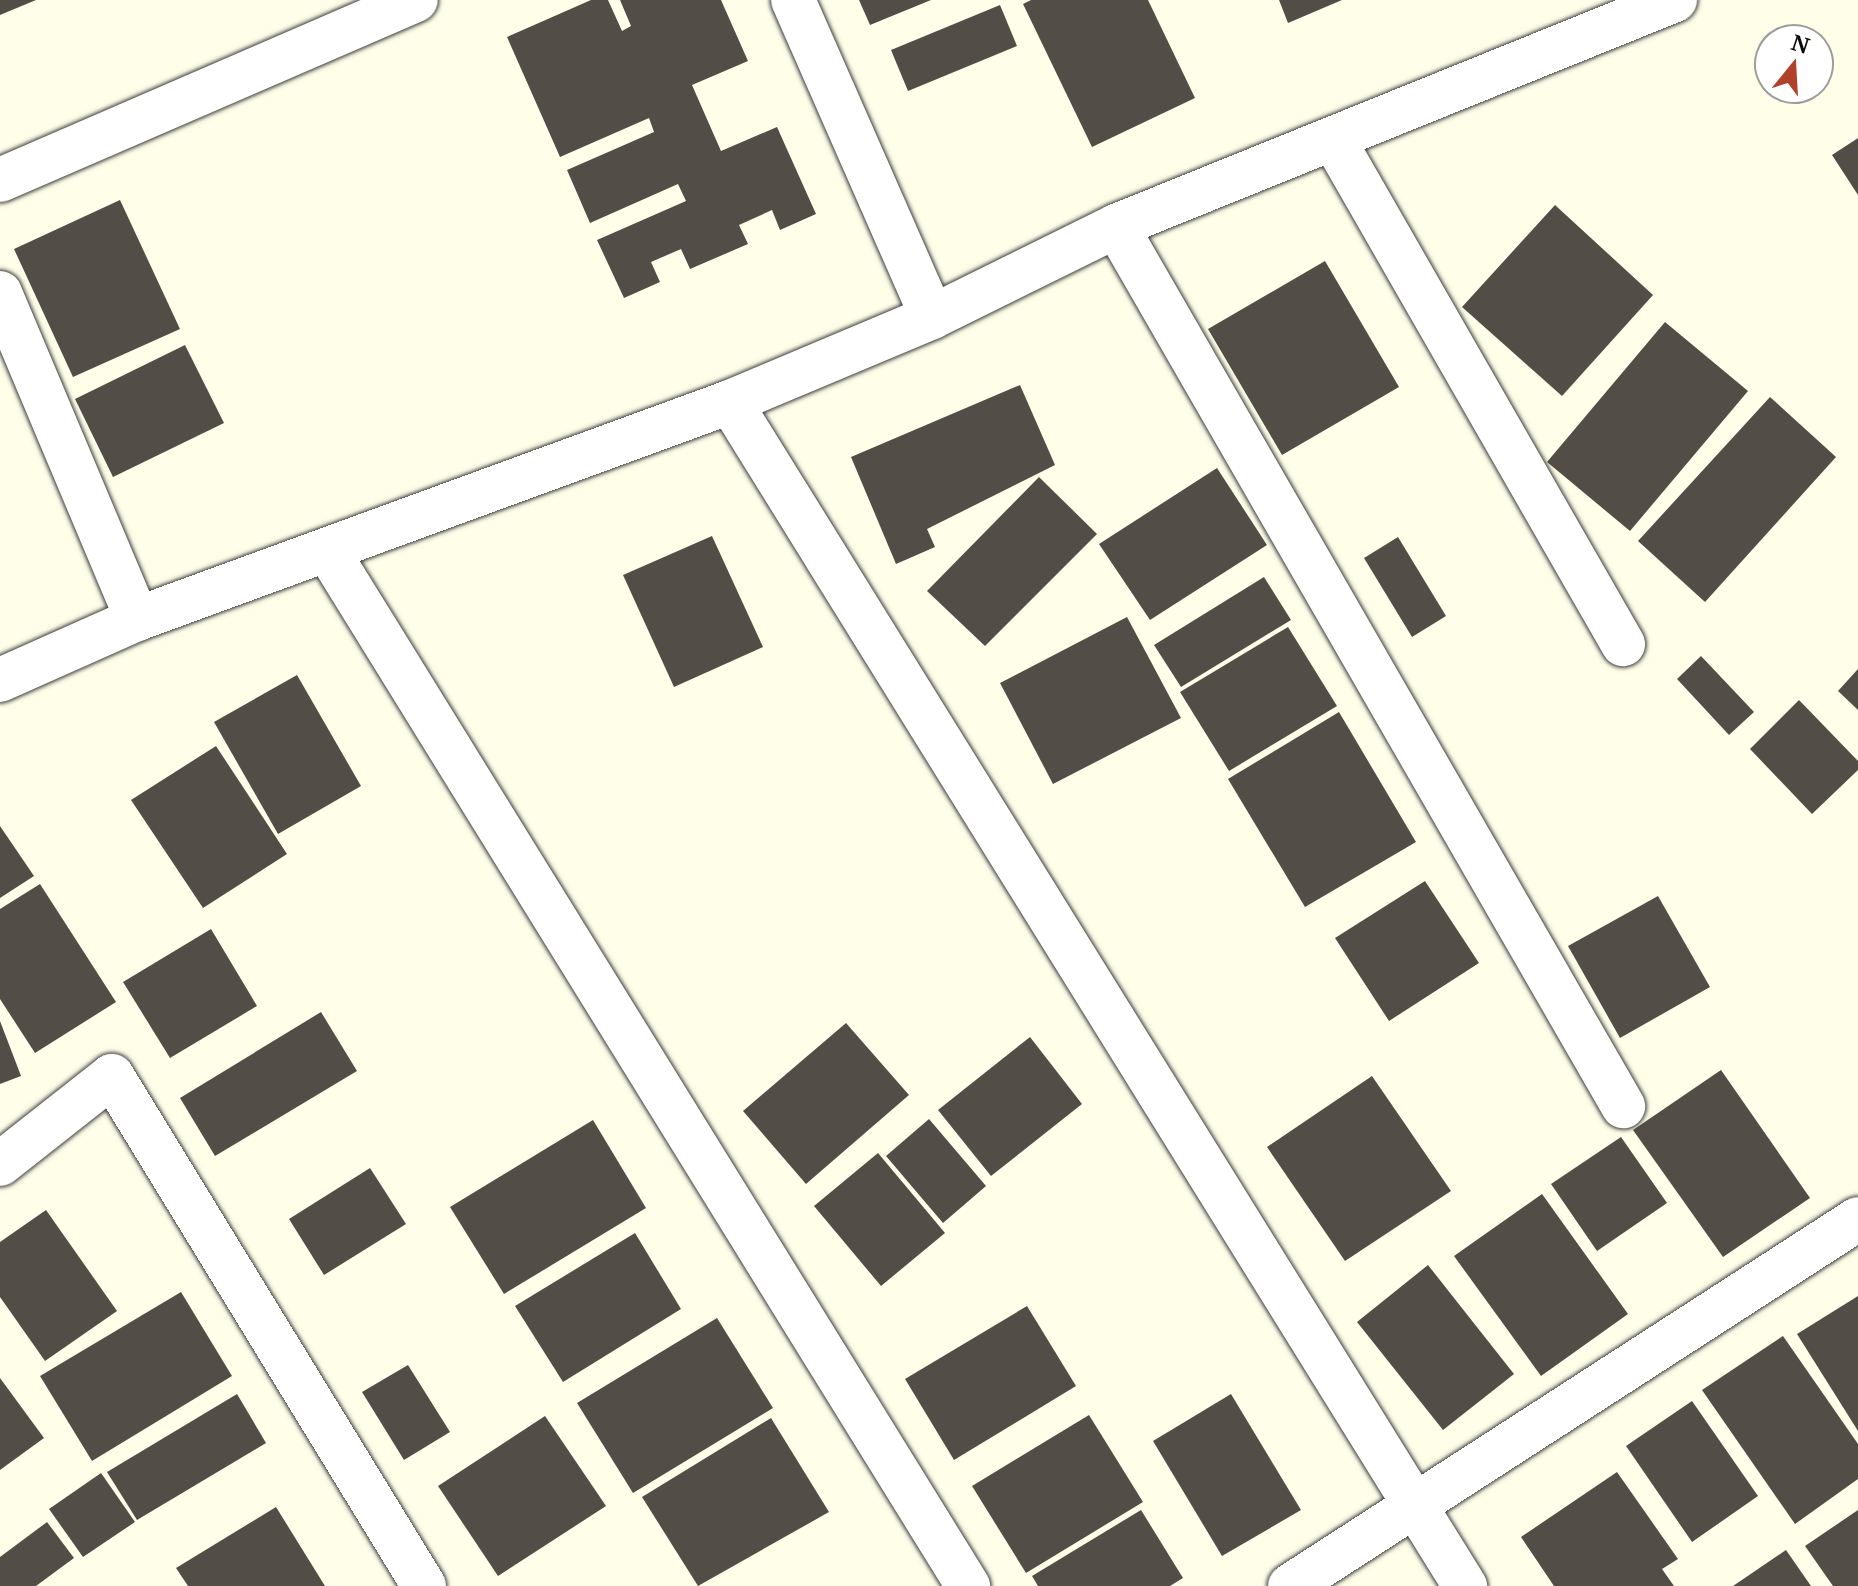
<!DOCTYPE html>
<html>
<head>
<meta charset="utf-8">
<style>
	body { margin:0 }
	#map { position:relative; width:1858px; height:1586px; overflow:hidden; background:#fefee9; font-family:"Noto Serif",serif }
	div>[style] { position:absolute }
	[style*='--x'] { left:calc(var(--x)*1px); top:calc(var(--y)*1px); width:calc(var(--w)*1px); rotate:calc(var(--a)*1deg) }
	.building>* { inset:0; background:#524e47 }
	.roads { filter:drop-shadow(0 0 2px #3d3d3d) drop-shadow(0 0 2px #3d3d3d) }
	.minor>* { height:44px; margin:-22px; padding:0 22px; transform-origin:22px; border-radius:22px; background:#fff }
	span { translate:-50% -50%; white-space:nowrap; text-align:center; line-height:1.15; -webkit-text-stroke:8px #fff; paint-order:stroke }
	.north { position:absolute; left:1754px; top:24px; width:80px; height:80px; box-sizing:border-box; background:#fff; border:2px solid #9d9d9d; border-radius:50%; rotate:18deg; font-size:22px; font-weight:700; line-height:32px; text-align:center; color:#0a0a0a }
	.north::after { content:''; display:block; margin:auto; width:28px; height:36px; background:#b2412b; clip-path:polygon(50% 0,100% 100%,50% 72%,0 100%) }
</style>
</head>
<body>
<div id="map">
	<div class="building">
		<i style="clip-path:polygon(0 0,36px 0,0 15px)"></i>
		<i style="clip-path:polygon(591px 0,608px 0,622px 31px,631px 26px,620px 0,721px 0,748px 61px,692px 85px,721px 151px,777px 127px,816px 214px,780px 230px,772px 210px,739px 225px,748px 244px,690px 269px,681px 249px,651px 262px,660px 282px,624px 298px,597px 240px,686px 201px,678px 184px,590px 223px,567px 170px,654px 132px,649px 118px,560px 157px,507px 37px)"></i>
		<i style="clip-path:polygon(859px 0,931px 0,870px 25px)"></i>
		<i style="clip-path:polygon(1031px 0,1148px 0,1195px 98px,1092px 147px,1023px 4px)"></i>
		<i style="clip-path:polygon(1279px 0,1342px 0,1288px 23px)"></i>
		<i style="clip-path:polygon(1000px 5px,1017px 46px,908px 91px,891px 50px)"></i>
		<i style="clip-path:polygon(1858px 138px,1858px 195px,1832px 155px)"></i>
		<i style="clip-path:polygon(120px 200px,180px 329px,73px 377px,14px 249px)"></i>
		<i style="clip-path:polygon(1555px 205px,1653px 295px,1562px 396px,1462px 307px)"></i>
		<i style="clip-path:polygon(1325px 261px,1399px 387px,1282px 455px,1208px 329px)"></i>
		<i style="clip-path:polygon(1665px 322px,1748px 391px,1630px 531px,1547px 462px)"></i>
		<i style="clip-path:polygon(185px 345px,224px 423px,113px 477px,75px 399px)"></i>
		<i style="clip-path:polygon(1020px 385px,1055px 465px,927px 529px,935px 547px,896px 564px,851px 457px)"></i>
		<i style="clip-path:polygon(1770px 397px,1836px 457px,1705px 602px,1638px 541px)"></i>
		<i style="clip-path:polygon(1217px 468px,1267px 545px,1150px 620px,1099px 544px)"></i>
		<i style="clip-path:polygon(1039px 477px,1097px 534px,985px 646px,927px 591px)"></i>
		<i style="clip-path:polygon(712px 536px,763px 647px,674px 687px,623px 575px)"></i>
		<i style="clip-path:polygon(1398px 537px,1446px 616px,1412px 637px,1364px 558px)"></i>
		<i style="clip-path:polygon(1264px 577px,1291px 620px,1181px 687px,1154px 645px)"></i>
		<i style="clip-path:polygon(1127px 617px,1181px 718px,1053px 784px,1000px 683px)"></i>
		<i style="clip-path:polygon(1288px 627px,1337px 706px,1229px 771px,1180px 692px)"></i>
		<i style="clip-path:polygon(1701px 656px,1754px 712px,1729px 735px,1677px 679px)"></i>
		<i style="clip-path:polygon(1858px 669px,1858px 710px,1838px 691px)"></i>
		<i style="clip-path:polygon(297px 675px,361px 786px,278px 834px,214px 722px)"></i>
		<i style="clip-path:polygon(1799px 700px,1858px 761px,1858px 770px,1812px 814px,1750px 749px)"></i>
		<i style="clip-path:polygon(1339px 712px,1416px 842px,1305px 907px,1228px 779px)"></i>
		<i style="clip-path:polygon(216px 746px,287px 854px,203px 908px,131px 800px)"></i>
		<i style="clip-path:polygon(0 826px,34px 876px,0 898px)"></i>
		<i style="clip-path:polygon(1425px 881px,1479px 963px,1389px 1021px,1335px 938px)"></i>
		<i style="clip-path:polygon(40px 884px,116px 1002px,35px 1053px,0 999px,0 909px)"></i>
		<i style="clip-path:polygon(1658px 896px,1710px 987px,1620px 1038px,1568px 946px)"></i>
		<i style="clip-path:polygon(211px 929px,257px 1006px,170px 1058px,123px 982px)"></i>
		<i style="clip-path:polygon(321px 1012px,357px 1071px,215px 1156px,180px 1098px)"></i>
		<i style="clip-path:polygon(0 1021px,21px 1076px,0 1084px)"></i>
		<i style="clip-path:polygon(846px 1023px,909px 1095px,806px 1184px,743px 1111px)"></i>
		<i style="clip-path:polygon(1030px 1037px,1082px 1104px,991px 1176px,938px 1110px)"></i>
		<i style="clip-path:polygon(1721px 1070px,1810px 1198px,1723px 1257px,1633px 1130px)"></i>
		<i style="clip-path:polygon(1372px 1076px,1451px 1191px,1345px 1261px,1267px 1147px)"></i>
		<i style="clip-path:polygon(929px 1119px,986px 1186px,943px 1223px,886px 1156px)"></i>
		<i style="clip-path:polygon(593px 1120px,646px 1208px,504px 1294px,450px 1207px)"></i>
		<i style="clip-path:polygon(1621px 1137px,1667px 1203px,1597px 1251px,1551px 1184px)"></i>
		<i style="clip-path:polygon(878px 1153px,945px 1233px,881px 1286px,814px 1206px)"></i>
		<i style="clip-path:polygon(370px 1168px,406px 1224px,324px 1275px,289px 1219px)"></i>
		<i style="clip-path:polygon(1542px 1194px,1628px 1314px,1541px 1376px,1454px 1256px)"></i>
		<i style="clip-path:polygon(46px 1210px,117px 1311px,45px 1361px,0 1297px,0 1242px)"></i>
		<i style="clip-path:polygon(635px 1233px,681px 1309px,563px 1382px,515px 1306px)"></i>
		<i style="clip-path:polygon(1428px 1265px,1514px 1374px,1443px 1430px,1357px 1322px)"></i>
		<i style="clip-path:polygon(181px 1292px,232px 1376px,92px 1461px,40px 1376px)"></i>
		<i style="clip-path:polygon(1858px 1296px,1858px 1431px,1797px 1334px)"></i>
		<i style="clip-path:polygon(1027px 1306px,1076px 1386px,954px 1460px,905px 1379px)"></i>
		<i style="clip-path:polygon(717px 1318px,773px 1408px,633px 1493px,577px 1403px)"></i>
		<i style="clip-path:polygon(1783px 1336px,1858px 1444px,1858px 1479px,1795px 1524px,1702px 1390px)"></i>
		<i style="clip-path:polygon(408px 1365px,450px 1432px,404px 1460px,362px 1392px)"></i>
		<i style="clip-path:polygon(0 1378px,44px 1438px,0 1470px)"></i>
		<i style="clip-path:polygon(237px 1394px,266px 1443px,137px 1520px,107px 1472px)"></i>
		<i style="clip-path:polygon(1231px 1394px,1301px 1510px,1222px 1556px,1153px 1441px)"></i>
		<i style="clip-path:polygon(1692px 1401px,1758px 1496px,1692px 1542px,1626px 1446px)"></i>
		<i style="clip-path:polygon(1089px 1415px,1143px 1502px,1026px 1573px,972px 1486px)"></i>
		<i style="clip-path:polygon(545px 1416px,606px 1506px,498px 1576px,438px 1486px)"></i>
		<i style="clip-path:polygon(771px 1418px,829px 1512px,698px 1586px,642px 1497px)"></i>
		<i style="clip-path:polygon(1617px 1472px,1678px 1559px,1662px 1569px,1674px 1586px,1554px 1586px,1521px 1537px)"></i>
		<i style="clip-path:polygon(101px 1473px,135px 1522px,83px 1557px,49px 1509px)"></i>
		<i style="clip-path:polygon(276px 1507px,325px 1586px,188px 1586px,176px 1568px)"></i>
		<i style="clip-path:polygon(1141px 1510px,1183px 1578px,1170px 1586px,1038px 1586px,1032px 1576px)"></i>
		<i style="clip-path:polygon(1858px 1510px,1858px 1586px,1833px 1586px,1805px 1546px)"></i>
		<i style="clip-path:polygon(47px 1522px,74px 1558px,36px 1586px,0 1586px,0 1557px)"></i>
		<i style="clip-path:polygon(1786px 1550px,1811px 1586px,1733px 1586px)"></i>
	</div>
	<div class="roads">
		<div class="minor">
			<i style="--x:793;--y:0;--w:346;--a:66.3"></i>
			<i style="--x:1335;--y:142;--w:579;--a:60.16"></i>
			<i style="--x:0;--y:180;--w:453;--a:-23.4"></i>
			<i style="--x:1116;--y:226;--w:1016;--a:60.05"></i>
			<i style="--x:0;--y:293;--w:354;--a:67.2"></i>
			<i style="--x:730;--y:402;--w:1394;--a:58.17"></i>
			<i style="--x:329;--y:553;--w:1215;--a:58.26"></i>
			<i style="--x:0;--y:680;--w:150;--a:-24"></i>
			<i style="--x:137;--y:619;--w:631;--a:-20.1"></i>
			<i style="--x:730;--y:402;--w:219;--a:-22.8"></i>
			<i style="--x:932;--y:317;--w:205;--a:-26.3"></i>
			<i style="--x:1116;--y:226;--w:603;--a:-22.01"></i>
			<i style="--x:0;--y:1164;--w:142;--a:-38.2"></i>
			<i style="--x:112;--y:1076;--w:598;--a:58.54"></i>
			<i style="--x:1290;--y:1586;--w:676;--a:-32.87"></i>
		</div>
	</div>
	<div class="north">N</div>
</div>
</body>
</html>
